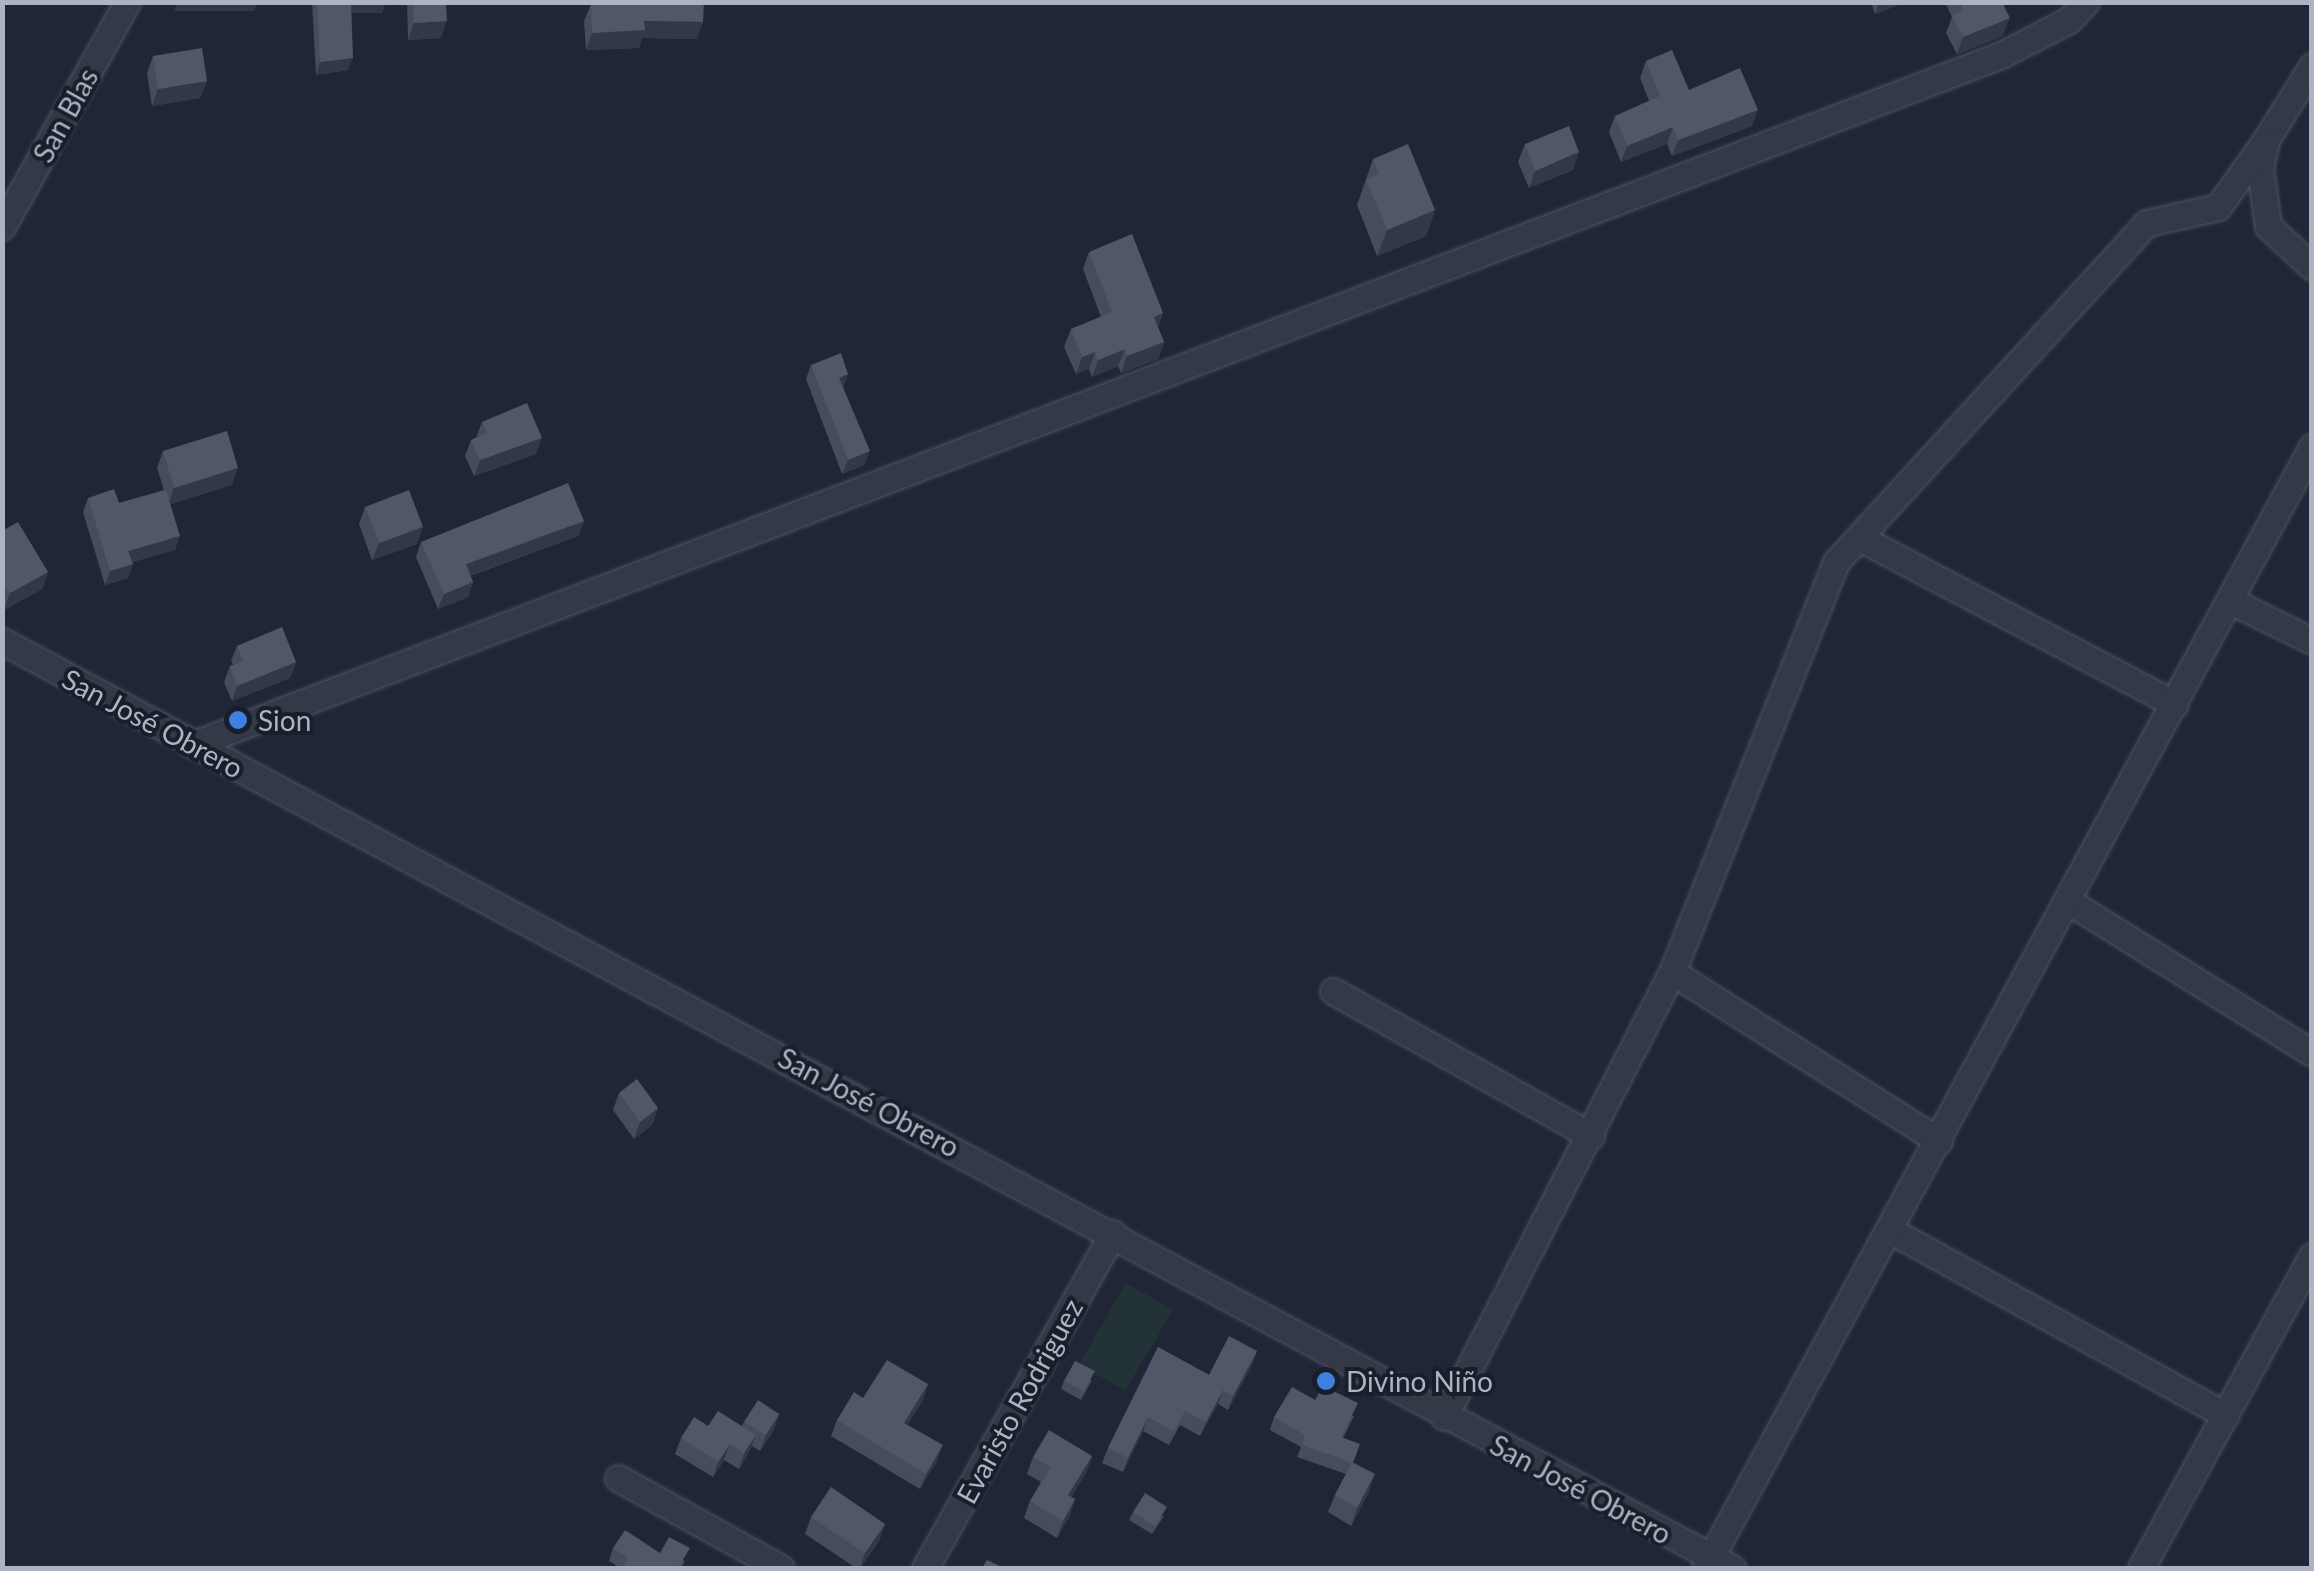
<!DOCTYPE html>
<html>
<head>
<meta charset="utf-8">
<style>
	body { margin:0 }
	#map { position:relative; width:2314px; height:1571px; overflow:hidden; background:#202636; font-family:Lato,sans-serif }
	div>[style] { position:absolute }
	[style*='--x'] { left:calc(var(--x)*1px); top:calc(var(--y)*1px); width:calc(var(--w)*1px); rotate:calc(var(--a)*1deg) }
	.green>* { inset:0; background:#223237 }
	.roads { filter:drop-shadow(0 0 2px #4e5361) drop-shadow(0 0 2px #4e5361) }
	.minor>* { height:25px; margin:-12.5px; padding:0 12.5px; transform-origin:12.5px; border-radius:12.5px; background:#333946 }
	.wall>* { inset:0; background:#444c5e }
	.shaded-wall>* { inset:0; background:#313849 }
	.building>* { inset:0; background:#4f5769 }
	.dots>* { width:28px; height:28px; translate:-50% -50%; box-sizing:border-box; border:5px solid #191e2b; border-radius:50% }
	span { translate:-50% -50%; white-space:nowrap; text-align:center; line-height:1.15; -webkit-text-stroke:8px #191e2b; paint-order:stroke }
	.street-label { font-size:28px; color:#adb3c3 }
	.poi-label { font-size:28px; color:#adb3c3 }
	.left { translate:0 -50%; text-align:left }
	.frame { position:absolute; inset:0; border:5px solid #adb3c3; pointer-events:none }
</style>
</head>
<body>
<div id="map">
	<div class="green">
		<i style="clip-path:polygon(1126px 1283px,1173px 1310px,1125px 1391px,1079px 1364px)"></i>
	</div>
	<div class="roads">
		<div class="minor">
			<i style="--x:2312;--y:66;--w:87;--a:121.9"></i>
			<i style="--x:2266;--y:140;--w:29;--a:102"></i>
			<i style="--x:2260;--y:168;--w:59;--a:82.1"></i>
			<i style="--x:2268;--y:226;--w:60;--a:43"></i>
			<i style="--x:2;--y:227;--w:257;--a:-60.9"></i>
			<i style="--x:1860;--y:538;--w:356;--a:27.8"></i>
			<i style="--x:2231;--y:601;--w:90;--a:26.3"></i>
			<i style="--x:2;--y:641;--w:1963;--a:28.18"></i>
			<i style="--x:192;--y:745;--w:1938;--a:-20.88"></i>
			<i style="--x:2003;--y:54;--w:74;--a:-27.3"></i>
			<i style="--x:2069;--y:20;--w:25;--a:-47"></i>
			<i style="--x:2068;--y:901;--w:287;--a:31.9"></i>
			<i style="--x:1672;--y:972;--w:316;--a:32.3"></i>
			<i style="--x:1333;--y:991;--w:296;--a:29.3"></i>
			<i style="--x:1890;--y:1230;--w:383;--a:28.9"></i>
			<i style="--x:1444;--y:1417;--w:500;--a:-62.87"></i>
			<i style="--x:1672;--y:972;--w:442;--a:-68.2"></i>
			<i style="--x:1836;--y:562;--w:460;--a:-47.5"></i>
			<i style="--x:2147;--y:223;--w:73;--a:-12.7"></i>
			<i style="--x:2218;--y:207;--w:82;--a:-54.4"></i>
			<i style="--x:618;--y:1478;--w:186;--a:28.9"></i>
			<i style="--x:925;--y:1568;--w:384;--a:-60.7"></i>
			<i style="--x:1705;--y:1568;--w:1275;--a:-61.57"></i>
			<i style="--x:2141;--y:1568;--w:356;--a:-61.3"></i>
		</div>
	</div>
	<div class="wall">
		<i style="clip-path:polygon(312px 2px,386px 2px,382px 13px,351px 13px,348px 70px,316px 75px)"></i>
		<i style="clip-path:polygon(407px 2px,446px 2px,441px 38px,408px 40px)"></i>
		<i style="clip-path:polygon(1871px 2px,1906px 2px,1875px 14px)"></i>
		<i style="clip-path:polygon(1945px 2px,2002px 2px,2003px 36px,1957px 54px,1946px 33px,1952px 17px)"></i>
		<i style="clip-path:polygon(591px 4px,697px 39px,642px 38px,639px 48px,586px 50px,584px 21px)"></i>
		<i style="clip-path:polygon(153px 56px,207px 81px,200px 98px,152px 106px,147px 73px)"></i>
		<i style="clip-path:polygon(1646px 61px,1689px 90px,1752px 126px,1672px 156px,1667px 144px,1621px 162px,1609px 132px,1615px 116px,1649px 101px,1640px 78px)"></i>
		<i style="clip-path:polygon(1525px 144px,1573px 170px,1529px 188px,1518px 162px)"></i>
		<i style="clip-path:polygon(1373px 159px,1435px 210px,1426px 236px,1377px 256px,1357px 205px)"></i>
		<i style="clip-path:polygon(1089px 252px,1163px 313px,1158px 327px,1164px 342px,1158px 359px,1121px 373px,1118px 366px,1092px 377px,1089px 369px,1076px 374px,1064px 347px,1071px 329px,1101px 317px,1083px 269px)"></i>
		<i style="clip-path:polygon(811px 365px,848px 374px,843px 387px,864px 465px,842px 474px,806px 379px)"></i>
		<i style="clip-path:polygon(482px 422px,536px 454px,474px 476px,465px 456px,471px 440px,476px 438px)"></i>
		<i style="clip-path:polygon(163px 451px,232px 485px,170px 504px,175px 550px,132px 562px,128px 578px,105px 585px,83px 512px,88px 498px,119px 503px,164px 490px,157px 468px)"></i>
		<i style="clip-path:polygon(365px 507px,417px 544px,372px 560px,359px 524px)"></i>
		<i style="clip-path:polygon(584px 521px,578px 536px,470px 576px,473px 582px,468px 597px,438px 609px,416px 557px,421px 542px)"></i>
		<i style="clip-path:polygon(2px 531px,48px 572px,42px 589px,4px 610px)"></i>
		<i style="clip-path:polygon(237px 646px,296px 662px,290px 678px,232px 701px,224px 682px,230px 666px,233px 665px,231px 661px)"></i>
		<i style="clip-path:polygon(619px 1093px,658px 1108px,652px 1125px,634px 1139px,613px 1110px)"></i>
		<i style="clip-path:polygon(1158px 1347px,1209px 1375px,1257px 1351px,1252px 1365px,1228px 1410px,1218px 1404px,1200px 1436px,1180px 1425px,1169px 1445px,1143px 1431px,1123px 1472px,1102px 1463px,1108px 1448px)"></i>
		<i style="clip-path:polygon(1092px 1380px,1081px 1400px,1061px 1389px,1064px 1381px)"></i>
		<i style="clip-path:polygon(928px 1384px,923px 1400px,907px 1425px,937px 1461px,920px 1489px,831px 1436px,837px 1420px,863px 1398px)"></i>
		<i style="clip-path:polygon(1315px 1400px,1354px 1416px,1343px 1438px,1353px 1463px,1369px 1492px,1351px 1526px,1328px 1512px,1335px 1495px,1346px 1474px,1297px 1457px,1301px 1447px,1270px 1430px,1274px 1417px)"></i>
		<i style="clip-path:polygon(779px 1414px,774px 1430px,760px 1451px,752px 1446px,739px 1469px,724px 1460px,713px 1477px,675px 1454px,681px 1438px,708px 1426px,742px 1426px,744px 1422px)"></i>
		<i style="clip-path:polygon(1092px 1456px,1086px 1473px,1071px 1497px,1075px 1499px,1069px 1517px,1057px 1538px,1024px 1518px,1030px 1501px,1041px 1482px,1027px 1474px,1033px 1457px)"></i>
		<i style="clip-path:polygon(1133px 1512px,1164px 1516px,1152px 1534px,1129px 1520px)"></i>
		<i style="clip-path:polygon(811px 1517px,885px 1524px,879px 1541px,860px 1568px,856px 1568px,805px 1534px)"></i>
		<i style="clip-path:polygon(613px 1548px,660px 1553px,685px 1561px,681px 1568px,620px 1568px,609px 1561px)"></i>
	</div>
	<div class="shaded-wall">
		<i style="clip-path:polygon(177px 2px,257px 2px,254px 11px,174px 11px)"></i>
		<i style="clip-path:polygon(350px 2px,386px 2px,382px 13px,346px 13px)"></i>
		<i style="clip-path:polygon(1879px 2px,1906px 2px,1875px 14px)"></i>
		<i style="clip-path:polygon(2010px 18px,2003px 36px,1957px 54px,1963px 37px)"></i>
		<i style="clip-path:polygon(447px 21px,441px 38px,408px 40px,414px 23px)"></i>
		<i style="clip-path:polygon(644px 21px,703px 22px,697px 39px,642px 38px,639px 48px,586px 50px,592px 33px)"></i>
		<i style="clip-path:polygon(353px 58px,348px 70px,316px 75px,320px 62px)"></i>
		<i style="clip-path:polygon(207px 81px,200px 98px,152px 106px,158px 89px)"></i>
		<i style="clip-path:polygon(1758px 110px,1752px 126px,1672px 156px,1678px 140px)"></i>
		<i style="clip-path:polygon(1673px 127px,1667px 144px,1621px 162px,1627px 146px)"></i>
		<i style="clip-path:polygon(1579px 152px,1573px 170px,1529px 188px,1535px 171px)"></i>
		<i style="clip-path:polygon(1435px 210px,1426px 236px,1377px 256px,1387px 230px)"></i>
		<i style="clip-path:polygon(1163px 313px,1157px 331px,1154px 317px)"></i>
		<i style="clip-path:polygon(1164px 342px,1158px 359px,1121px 373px,1127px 356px)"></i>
		<i style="clip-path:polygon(1125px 349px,1118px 366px,1092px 377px,1098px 360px)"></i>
		<i style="clip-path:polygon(1095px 352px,1089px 369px,1076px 374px,1082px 357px)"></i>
		<i style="clip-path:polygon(848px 374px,843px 388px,839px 378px)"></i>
		<i style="clip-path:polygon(542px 438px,536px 454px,474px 476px,480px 460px)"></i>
		<i style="clip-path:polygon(870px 451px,864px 465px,842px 474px,848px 460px)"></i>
		<i style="clip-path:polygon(238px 468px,232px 485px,168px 505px,174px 488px)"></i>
		<i style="clip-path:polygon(584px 521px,578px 536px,460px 579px,466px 564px)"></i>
		<i style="clip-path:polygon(423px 527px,417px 544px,372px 560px,379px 543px)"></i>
		<i style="clip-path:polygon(180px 536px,175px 550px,123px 565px,128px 551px)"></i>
		<i style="clip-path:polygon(133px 564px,128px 578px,105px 585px,110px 571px)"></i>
		<i style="clip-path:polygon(48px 572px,42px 589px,4px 610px,10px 593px)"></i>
		<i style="clip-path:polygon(473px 582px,468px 597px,438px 609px,444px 594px)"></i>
		<i style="clip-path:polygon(296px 662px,290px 678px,232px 701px,237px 686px)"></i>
		<i style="clip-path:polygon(658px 1108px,652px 1125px,634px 1139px,640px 1122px)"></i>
		<i style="clip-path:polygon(1257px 1351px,1252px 1365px,1228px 1410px,1233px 1396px)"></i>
		<i style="clip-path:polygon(928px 1384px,923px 1400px,899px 1439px,904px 1423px)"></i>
		<i style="clip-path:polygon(1223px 1390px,1218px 1404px,1200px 1436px,1206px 1422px)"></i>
		<i style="clip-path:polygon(779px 1414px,774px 1430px,760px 1451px,766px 1435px)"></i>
		<i style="clip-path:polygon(1148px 1417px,1143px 1431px,1123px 1472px,1128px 1458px)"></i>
		<i style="clip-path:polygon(756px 1435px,750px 1451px,739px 1469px,744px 1453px)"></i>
		<i style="clip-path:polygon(730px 1444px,724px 1460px,713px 1477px,718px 1462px)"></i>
		<i style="clip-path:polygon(943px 1445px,937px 1461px,920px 1489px,926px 1474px)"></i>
		<i style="clip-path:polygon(1092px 1456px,1086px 1473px,1062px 1513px,1068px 1495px)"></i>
		<i style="clip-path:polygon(1375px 1474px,1369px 1492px,1351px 1526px,1357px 1508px)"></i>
		<i style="clip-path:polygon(1075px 1499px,1069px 1517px,1057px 1538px,1063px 1521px)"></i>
		<i style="clip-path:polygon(885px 1524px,879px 1541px,860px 1568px,865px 1553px)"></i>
	</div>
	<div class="building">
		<i style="clip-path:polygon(317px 2px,351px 2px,353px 58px,320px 62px)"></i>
		<i style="clip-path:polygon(413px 2px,446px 2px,447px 21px,414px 23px)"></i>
		<i style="clip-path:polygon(629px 2px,704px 2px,703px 22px,644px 21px,645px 30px,592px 33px,591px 4px)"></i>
		<i style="clip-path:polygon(1960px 2px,2002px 2px,2010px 18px,1963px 37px,1952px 16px,1963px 10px)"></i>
		<i style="clip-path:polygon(202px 48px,207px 81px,158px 89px,153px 56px)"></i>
		<i style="clip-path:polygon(1672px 50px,1689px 90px,1740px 68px,1758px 110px,1678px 140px,1673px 127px,1627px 146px,1615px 116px,1660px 96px,1646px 61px)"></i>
		<i style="clip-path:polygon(1569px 126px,1579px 152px,1535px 171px,1525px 144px)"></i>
		<i style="clip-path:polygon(1408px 144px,1435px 210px,1387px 230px,1366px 180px,1379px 174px,1373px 159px)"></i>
		<i style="clip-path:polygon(1132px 234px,1163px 313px,1154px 317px,1164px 342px,1127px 356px,1125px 349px,1098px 360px,1095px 352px,1082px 357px,1071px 329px,1112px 312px,1089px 252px)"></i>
		<i style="clip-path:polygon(841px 353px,848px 374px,839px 378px,870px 451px,848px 460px,811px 365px)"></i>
		<i style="clip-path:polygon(527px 403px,542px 438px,480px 460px,471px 440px,487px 433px,482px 422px)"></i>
		<i style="clip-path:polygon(227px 431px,238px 468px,174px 488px,163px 451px)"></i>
		<i style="clip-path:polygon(568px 483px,584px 521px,466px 564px,473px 582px,444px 594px,421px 542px)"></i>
		<i style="clip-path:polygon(114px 489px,119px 503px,166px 490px,180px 536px,128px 551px,133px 564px,110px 571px,88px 498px)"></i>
		<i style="clip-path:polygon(409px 490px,423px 527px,379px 543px,365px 507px)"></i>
		<i style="clip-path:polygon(18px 522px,48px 572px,10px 593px,2px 581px,2px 531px)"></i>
		<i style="clip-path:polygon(282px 627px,296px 662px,237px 686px,230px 666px,243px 661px,237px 646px)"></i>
		<i style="clip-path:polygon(637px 1079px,658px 1108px,640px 1122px,619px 1093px)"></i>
		<i style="clip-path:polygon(1229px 1336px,1257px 1351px,1233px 1396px,1223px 1390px,1206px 1422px,1185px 1411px,1174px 1431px,1148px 1417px,1128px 1458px,1108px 1448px,1158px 1347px,1209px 1375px)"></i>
		<i style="clip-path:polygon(887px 1360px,928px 1384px,904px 1423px,943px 1445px,926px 1474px,837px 1420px,854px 1392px,863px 1398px)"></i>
		<i style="clip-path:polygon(1075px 1361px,1095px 1371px,1084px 1391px,1064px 1381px)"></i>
		<i style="clip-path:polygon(1323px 1386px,1358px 1403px,1341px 1437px,1360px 1444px,1353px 1463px,1302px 1445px,1305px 1435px,1274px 1417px,1292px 1387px,1315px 1400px)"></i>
		<i style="clip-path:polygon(758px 1400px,779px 1414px,766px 1435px,744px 1422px)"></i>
		<i style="clip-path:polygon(718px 1411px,756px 1435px,744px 1453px,730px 1444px,718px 1462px,681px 1438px,694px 1417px,708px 1426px)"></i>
		<i style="clip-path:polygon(1049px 1430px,1092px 1456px,1068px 1495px,1075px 1499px,1063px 1521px,1030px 1501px,1051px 1467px,1033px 1457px)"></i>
		<i style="clip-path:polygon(1352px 1462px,1375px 1474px,1357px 1508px,1335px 1495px)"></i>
		<i style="clip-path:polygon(831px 1487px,885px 1524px,865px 1553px,811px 1517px)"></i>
		<i style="clip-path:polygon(1145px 1493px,1167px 1507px,1155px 1526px,1133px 1512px)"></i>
		<i style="clip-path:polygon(625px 1530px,660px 1553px,669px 1537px,690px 1548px,678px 1568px,631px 1568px,624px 1565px,628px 1558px,613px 1548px)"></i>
		<i style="clip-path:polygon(987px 1560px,1004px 1568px,982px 1568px)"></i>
	</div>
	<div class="dots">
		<i style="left:238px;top:720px;background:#3f7fe0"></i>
		<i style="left:1326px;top:1381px;background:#3f7fe0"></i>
	</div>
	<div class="street-label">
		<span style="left:65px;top:115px;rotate:-61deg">San Blas</span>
		<span style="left:153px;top:723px;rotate:28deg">San José Obrero</span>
		<span style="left:869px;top:1102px;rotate:28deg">San José Obrero</span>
		<span style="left:1019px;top:1401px;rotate:-61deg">Evaristo Rodriguez</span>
		<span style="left:1581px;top:1489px;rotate:28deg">San José Obrero</span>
	</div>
	<div class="poi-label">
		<span class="left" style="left:258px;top:720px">Sion</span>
		<span class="left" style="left:1346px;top:1381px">Divino Niño</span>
	</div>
	<div class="frame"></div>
</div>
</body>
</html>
